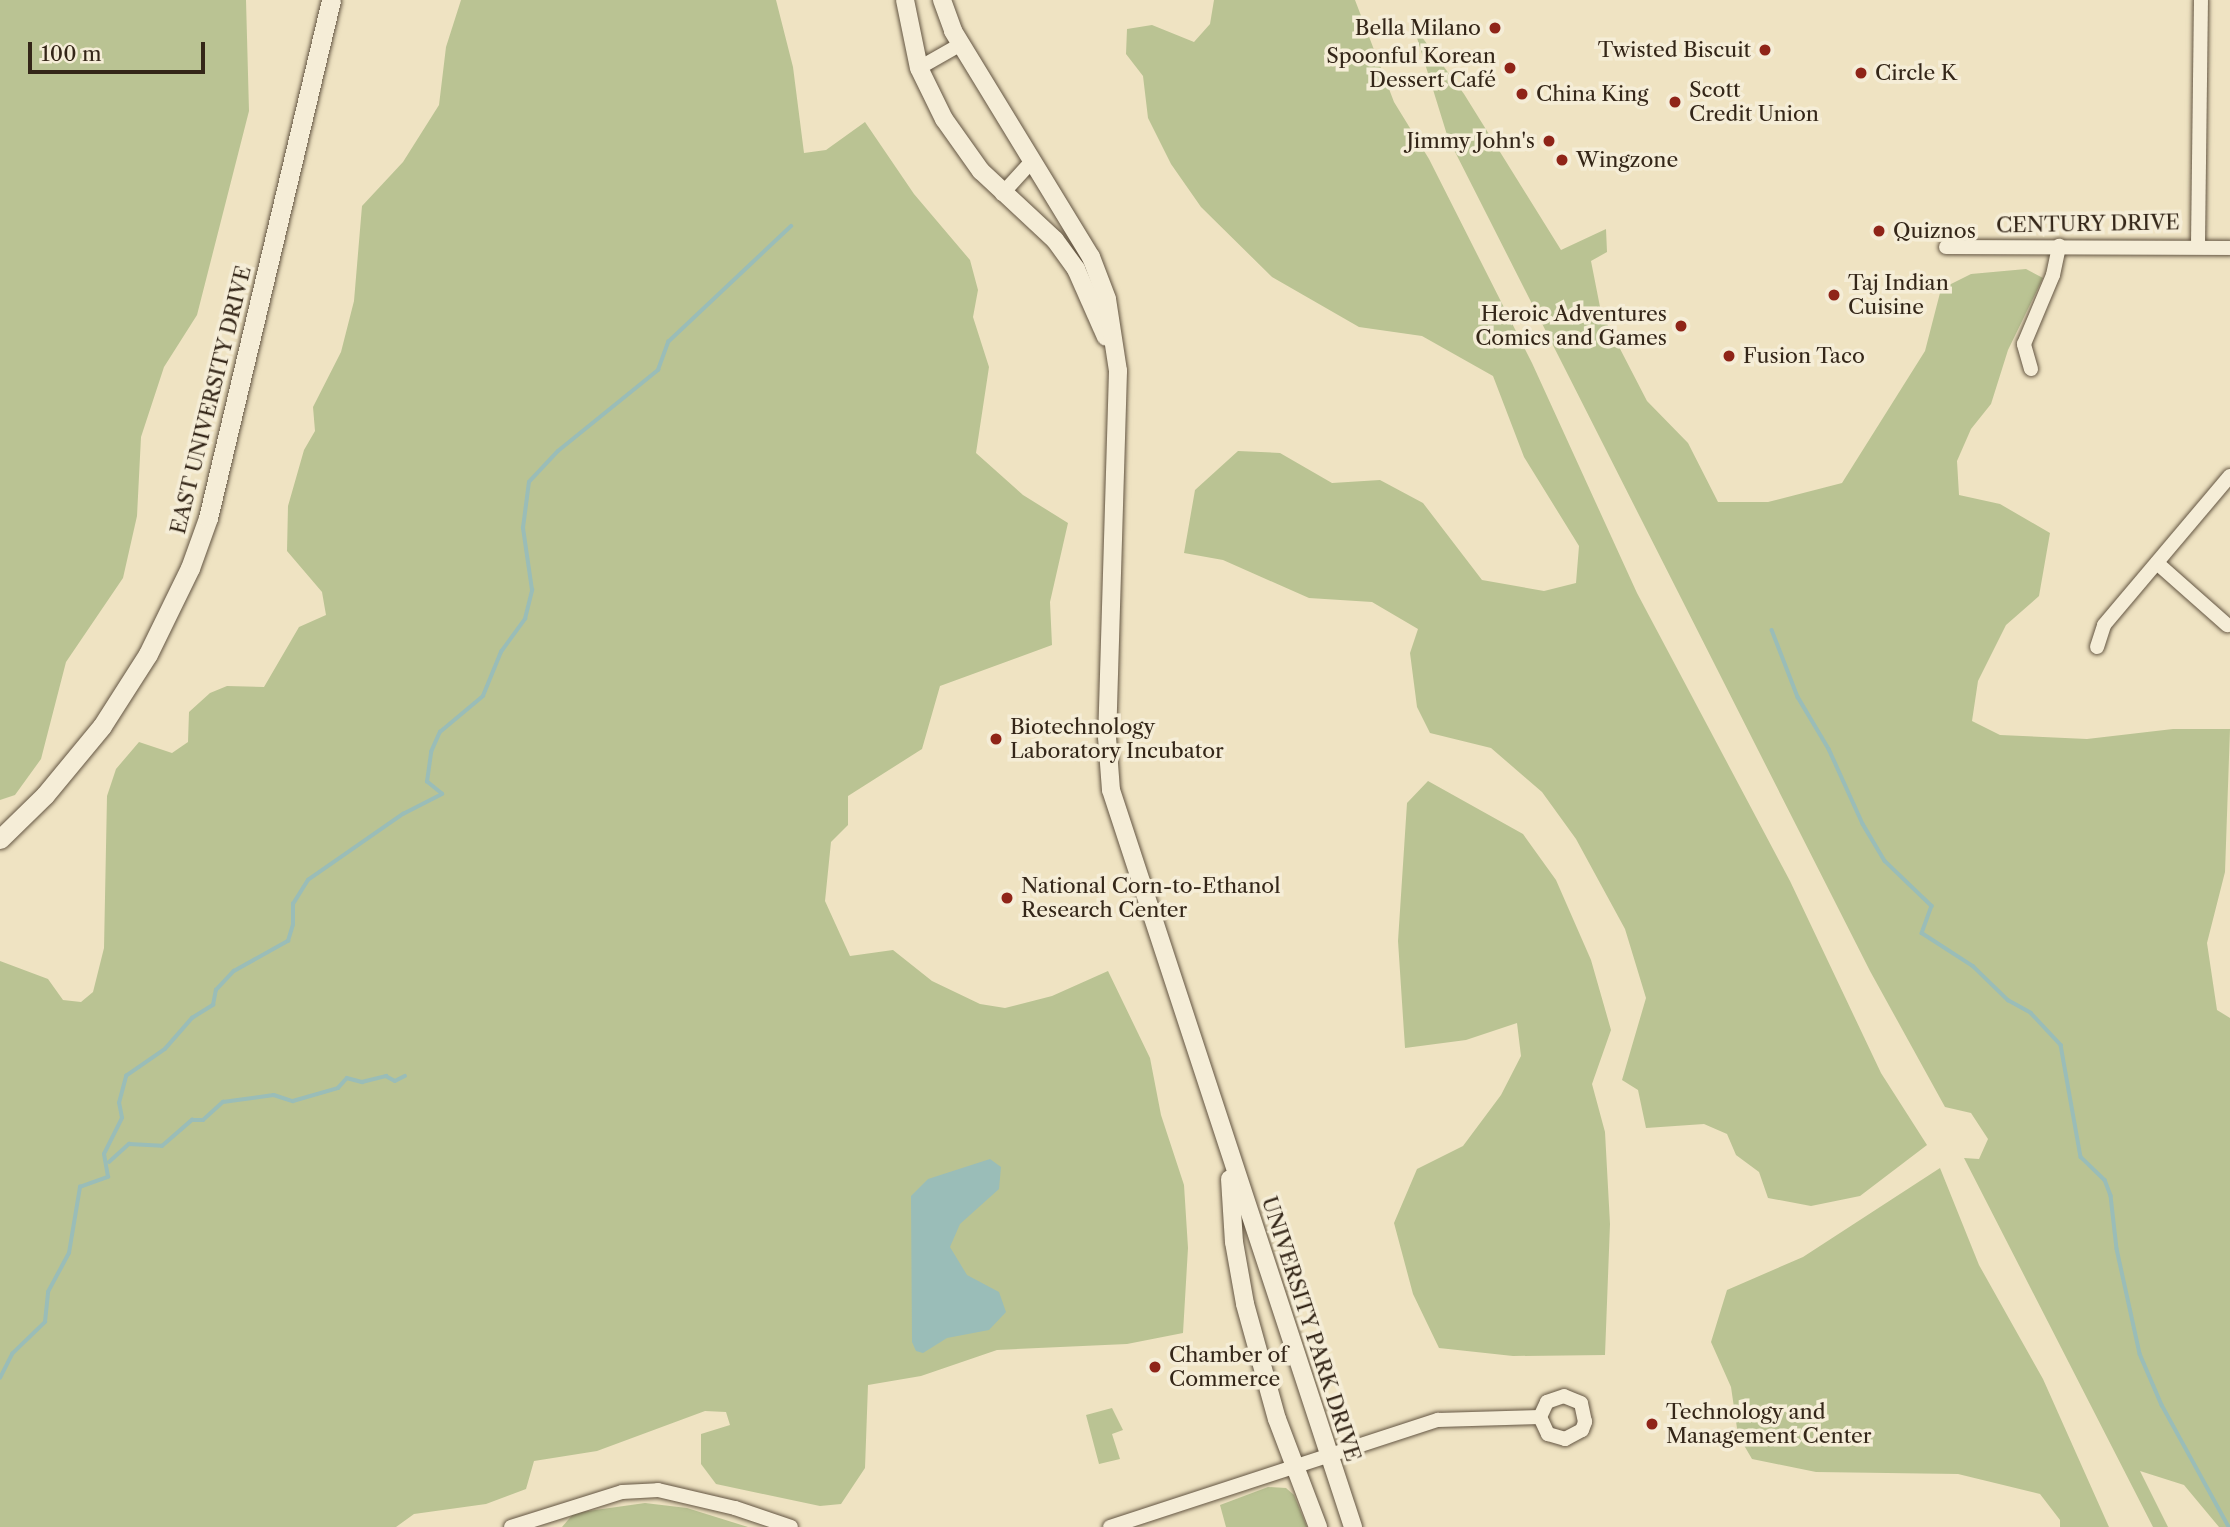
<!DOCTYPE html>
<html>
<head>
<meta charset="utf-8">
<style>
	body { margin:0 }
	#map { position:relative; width:2230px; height:1527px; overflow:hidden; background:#efe3c2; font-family:"Libre Caslon Text",serif }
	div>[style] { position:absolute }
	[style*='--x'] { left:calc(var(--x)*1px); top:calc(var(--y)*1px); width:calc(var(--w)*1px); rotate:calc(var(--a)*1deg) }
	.green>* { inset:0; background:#bac393 }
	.water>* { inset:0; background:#9abdb8 }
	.stream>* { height:3.5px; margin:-1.75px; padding:0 1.75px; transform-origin:1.75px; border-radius:1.75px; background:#9abdb8 }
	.roads { filter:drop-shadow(0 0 2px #635542) drop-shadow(0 0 2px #635542) }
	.minor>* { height:14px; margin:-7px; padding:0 7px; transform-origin:7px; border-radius:7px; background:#f5edd7 }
	.tertiary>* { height:18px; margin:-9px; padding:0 9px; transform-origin:9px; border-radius:9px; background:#f5edd7 }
	.secondary>* { height:19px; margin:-9.5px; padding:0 9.5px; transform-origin:9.5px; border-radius:9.5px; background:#f5edd7 }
	.dots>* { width:19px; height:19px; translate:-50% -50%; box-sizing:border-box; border:4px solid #f5edd7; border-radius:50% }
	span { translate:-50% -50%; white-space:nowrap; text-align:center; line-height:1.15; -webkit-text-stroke:7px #f5edd7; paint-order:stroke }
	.poi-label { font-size:21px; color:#342618 }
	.right { translate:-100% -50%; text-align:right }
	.left { translate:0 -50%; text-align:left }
	.street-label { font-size:21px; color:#342618 }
	.scale { position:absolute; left:28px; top:42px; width:177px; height:32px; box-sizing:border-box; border:4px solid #342618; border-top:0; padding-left:9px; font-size:21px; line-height:24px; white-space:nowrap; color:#342618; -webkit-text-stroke:5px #f5edd7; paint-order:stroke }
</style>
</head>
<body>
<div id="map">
	<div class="green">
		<i style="clip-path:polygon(0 0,246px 0,249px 111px,197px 315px,164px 367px,141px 437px,137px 516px,123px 578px,66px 662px,41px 759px,15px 795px,0 800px)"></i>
		<i style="clip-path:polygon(461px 0,776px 0,793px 67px,804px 153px,826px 150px,865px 122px,914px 194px,970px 260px,978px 290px,973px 317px,989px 367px,976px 453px,1023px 495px,1068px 523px,1050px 602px,1052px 645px,940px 686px,922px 749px,848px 796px,848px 825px,831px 842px,825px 901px,850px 956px,893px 950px,932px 981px,980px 1004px,1005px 1008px,1052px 996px,1108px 971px,1150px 1058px,1161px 1115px,1184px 1185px,1188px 1248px,1183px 1333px,1127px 1344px,997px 1350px,921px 1376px,868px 1385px,865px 1468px,841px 1504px,820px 1506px,716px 1484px,701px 1464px,701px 1434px,730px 1425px,726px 1412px,705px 1411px,597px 1451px,534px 1461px,526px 1489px,486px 1504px,414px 1514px,396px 1527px,0 1527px,0 961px,48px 979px,63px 1000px,81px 1002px,93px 992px,104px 948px,107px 796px,116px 769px,139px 742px,172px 753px,188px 742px,189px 712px,210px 693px,227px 686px,264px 687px,299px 627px,326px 615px,322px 592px,287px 551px,288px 506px,304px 450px,315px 431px,313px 407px,341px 352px,354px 301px,362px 206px,403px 162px,439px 105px,446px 47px)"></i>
		<i style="clip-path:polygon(1214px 0,1355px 0,1394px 102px,1429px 159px,1532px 363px,1637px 593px,1790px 881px,1881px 1073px,1927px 1145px,1860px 1196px,1811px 1206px,1768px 1198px,1759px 1172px,1736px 1155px,1727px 1134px,1704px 1124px,1646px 1128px,1638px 1090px,1622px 1080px,1646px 998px,1625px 929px,1576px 839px,1542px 792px,1491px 748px,1430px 733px,1417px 707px,1410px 653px,1418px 629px,1372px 602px,1309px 598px,1223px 560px,1184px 553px,1195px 490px,1238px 451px,1280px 453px,1332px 483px,1380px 480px,1423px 503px,1482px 580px,1544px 591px,1576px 583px,1579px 546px,1524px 457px,1493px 376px,1422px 336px,1359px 327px,1272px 277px,1201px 207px,1171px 164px,1148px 118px,1143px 76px,1126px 54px,1127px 29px,1152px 25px,1194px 42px,1210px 24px)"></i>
		<i style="clip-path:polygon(1413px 25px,1464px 94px,1561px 250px,1606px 229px,1607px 252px,1591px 261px,1601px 312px,1647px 401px,1688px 443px,1718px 502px,1768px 502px,1842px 483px,1925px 351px,1941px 289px,1971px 274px,2026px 269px,2043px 278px,2008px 350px,1991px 404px,1971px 429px,1957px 461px,1959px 495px,2000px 504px,2050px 533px,2039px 596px,2006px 625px,1978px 681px,1972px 721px,2000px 735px,2087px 739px,2173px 729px,2230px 729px,2225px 872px,2207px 943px,2217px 1010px,2230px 1018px,2230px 1527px,2219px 1527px,2184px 1485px,2140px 1471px,2168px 1527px,2153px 1527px,1964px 1158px,1979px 1159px,1988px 1139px,1971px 1113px,1945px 1107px,1870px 971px,1448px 138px)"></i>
		<i style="clip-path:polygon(1428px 781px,1523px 834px,1556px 880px,1591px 960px,1611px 1030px,1592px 1084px,1605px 1132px,1610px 1224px,1605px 1355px,1513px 1356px,1439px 1348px,1413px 1294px,1394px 1223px,1417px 1169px,1463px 1146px,1501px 1095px,1521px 1056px,1517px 1023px,1466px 1040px,1405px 1048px,1398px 941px,1407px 803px)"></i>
		<i style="clip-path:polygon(1940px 1168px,1979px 1265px,2043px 1379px,2109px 1527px,2060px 1527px,2060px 1520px,2040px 1494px,1958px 1474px,1816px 1472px,1752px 1459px,1738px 1435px,1731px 1387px,1711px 1342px,1727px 1290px,1803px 1257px)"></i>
		<i style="clip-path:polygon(1112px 1408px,1123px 1430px,1112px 1434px,1120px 1459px,1099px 1464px,1086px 1415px)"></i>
		<i style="clip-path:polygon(1268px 1487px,1286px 1488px,1294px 1495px,1307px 1527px,1226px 1527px,1220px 1505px)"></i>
		<i style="clip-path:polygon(645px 1503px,687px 1508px,748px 1527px,562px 1527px,574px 1513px)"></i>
	</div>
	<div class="water">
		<i style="clip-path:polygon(990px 1159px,1001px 1167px,999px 1189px,960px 1224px,950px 1247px,967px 1275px,999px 1292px,1006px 1312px,989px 1330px,947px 1338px,923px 1353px,916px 1351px,912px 1342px,911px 1196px,928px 1179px)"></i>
	</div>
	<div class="stream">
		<i style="--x:1772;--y:630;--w:72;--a:68.8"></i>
		<i style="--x:1798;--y:697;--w:61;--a:59.2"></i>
		<i style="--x:1829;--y:749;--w:82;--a:65.6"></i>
		<i style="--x:1863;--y:824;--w:43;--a:59.3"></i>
		<i style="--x:1885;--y:861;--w:65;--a:43.8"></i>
		<i style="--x:1932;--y:906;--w:29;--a:110"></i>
		<i style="--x:1922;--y:933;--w:61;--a:32.9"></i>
		<i style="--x:1973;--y:966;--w:49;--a:44.2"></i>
		<i style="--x:2008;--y:1000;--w:26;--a:29"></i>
		<i style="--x:2031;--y:1013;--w:44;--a:46.8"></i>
		<i style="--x:2061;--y:1045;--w:114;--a:79.9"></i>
		<i style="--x:2081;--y:1157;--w:33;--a:44"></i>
		<i style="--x:2105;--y:1180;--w:17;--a:69"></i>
		<i style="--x:2111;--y:1196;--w:53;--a:83.5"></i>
		<i style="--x:2117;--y:1249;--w:107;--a:77.6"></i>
		<i style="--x:2140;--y:1354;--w:56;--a:66.7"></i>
		<i style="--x:2162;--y:1405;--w:139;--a:61.2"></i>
		<i style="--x:109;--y:1162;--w:27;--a:-42"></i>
		<i style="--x:129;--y:1144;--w:33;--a:3"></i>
		<i style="--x:162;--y:1146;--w:40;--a:-41"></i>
		<i style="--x:192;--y:1120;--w:11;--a:0"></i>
		<i style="--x:203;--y:1120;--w:27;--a:-42"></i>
		<i style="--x:223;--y:1102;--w:51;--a:-7.8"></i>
		<i style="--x:274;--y:1095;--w:20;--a:18"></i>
		<i style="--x:293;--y:1101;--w:47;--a:-16.1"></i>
		<i style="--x:338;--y:1088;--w:13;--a:-48"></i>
		<i style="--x:347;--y:1078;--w:16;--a:15"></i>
		<i style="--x:362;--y:1082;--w:25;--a:-14"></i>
		<i style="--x:386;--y:1076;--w:10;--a:29"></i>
		<i style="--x:395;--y:1081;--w:11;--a:-27"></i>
		<i style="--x:0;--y:1378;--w:27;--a:-63"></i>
		<i style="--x:12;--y:1354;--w:46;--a:-44.1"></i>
		<i style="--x:45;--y:1322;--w:30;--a:-84"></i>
		<i style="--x:48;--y:1292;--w:44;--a:-61.7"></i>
		<i style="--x:69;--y:1253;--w:67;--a:-80.5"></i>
		<i style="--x:80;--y:1187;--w:30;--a:-20"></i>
		<i style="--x:108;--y:1177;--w:23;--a:-100"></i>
		<i style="--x:104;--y:1154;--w:40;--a:-63.4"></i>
		<i style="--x:122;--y:1118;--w:15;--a:-101"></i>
		<i style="--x:119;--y:1103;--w:28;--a:-75"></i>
		<i style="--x:126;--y:1076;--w:47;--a:-34.7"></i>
		<i style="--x:165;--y:1049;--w:41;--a:-48.9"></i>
		<i style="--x:192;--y:1018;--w:25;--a:-32"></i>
		<i style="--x:213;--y:1005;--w:15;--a:-79"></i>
		<i style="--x:216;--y:990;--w:26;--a:-47"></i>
		<i style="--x:234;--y:971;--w:62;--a:-29.1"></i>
		<i style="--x:288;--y:941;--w:17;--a:-73"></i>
		<i style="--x:293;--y:925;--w:21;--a:-90"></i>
		<i style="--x:293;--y:904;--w:28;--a:-58"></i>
		<i style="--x:308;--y:880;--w:116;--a:-34.8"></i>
		<i style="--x:403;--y:814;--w:44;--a:-27.1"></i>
		<i style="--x:442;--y:794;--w:19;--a:-141"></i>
		<i style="--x:427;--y:782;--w:30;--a:-82"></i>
		<i style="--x:431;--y:752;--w:22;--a:-66"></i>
		<i style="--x:440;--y:732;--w:56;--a:-39.9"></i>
		<i style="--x:483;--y:696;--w:48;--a:-67.8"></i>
		<i style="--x:501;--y:652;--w:41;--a:-54"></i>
		<i style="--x:525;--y:619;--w:30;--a:-76"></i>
		<i style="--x:532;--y:590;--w:63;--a:-98.3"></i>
		<i style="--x:523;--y:528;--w:46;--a:-82.6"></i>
		<i style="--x:529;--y:482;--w:42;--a:-46.9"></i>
		<i style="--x:558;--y:451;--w:129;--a:-39"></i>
		<i style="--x:658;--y:370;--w:30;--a:-70"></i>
		<i style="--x:668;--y:342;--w:169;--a:-43.3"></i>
	</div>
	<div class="roads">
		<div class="minor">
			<i style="--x:919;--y:68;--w:48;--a:-29.7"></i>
			<i style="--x:1002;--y:194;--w:45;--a:-47.7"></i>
			<i style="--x:2198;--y:244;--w:244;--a:-89.3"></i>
			<i style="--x:1946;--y:247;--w:284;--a:0.2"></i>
			<i style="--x:2031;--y:369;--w:26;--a:-106"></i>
			<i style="--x:2024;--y:344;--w:75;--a:-67.2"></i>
			<i style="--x:2053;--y:275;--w:30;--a:-78"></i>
			<i style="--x:2157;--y:563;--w:94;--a:41.5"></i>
			<i style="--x:2097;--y:647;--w:23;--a:-72"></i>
			<i style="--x:2104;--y:625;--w:195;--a:-49.8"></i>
			<i style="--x:511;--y:1527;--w:116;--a:-17.5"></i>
			<i style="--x:622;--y:1492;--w:36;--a:-3"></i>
			<i style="--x:658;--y:1490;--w:79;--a:13.2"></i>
			<i style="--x:735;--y:1508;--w:59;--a:18.7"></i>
			<i style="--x:1110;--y:1527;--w:345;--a:-18.1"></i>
			<i style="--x:1438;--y:1420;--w:102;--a:-1.7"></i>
			<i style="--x:1540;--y:1417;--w:19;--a:65"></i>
			<i style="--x:1548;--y:1434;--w:18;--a:16"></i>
			<i style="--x:1565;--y:1439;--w:19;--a:-28"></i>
			<i style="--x:1582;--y:1430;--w:9;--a:-69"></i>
			<i style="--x:1585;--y:1422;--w:19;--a:-102"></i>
			<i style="--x:1581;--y:1403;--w:18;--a:-158"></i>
			<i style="--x:1564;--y:1396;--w:18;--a:161"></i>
			<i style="--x:1547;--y:1402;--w:17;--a:115"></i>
		</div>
		<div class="tertiary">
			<i style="--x:905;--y:0;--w:69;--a:78.4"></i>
			<i style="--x:919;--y:68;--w:57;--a:63.9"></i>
			<i style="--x:944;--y:119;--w:64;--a:54.6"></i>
			<i style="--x:981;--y:171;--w:101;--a:43"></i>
			<i style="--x:1055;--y:240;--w:36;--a:54"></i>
			<i style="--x:1076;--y:269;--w:74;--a:66.2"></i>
			<i style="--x:942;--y:0;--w:33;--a:70"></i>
			<i style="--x:953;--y:31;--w:265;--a:58.6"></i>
			<i style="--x:1091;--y:257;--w:45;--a:69.1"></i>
			<i style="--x:1107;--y:299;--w:73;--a:81.3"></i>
			<i style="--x:1118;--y:371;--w:366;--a:91.7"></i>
			<i style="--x:1107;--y:737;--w:53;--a:85.7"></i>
			<i style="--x:1111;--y:790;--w:776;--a:71.82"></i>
			<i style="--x:1230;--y:1179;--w:63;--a:86.4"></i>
			<i style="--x:1234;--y:1242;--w:63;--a:79.9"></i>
			<i style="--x:1245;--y:1304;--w:119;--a:74.5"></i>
			<i style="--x:1277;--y:1419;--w:116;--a:69.2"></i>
		</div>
		<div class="secondary">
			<i style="--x:0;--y:839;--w:63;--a:-44.4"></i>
			<i style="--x:45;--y:795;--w:89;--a:-50.4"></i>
			<i style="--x:102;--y:726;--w:85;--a:-57.4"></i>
			<i style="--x:148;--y:654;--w:96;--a:-64"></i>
			<i style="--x:190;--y:568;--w:53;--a:-70.2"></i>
			<i style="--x:208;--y:518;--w:532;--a:-76.64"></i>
		</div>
	</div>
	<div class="dots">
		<i style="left:1495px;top:28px;background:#8f2418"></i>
		<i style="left:1765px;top:50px;background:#8f2418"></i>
		<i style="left:1510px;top:68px;background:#8f2418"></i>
		<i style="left:1861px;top:73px;background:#8f2418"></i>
		<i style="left:1522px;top:94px;background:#8f2418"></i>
		<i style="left:1675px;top:102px;background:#8f2418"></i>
		<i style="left:1549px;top:141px;background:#8f2418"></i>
		<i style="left:1562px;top:160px;background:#8f2418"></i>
		<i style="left:1879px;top:231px;background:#8f2418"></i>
		<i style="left:1834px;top:295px;background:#8f2418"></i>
		<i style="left:1681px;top:326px;background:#8f2418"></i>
		<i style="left:1729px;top:356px;background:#8f2418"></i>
		<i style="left:996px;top:739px;background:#8f2418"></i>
		<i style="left:1007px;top:898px;background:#8f2418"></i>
		<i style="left:1155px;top:1367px;background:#8f2418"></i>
		<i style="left:1652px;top:1424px;background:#8f2418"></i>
	</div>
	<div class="poi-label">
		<span class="right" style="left:1481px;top:28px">Bella Milano</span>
		<span class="right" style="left:1751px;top:50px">Twisted Biscuit</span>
		<span class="right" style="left:1496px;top:68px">Spoonful Korean<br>Dessert Café</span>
		<span class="left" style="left:1875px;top:73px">Circle K</span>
		<span class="left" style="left:1689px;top:102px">Scott<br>Credit Union</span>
		<span class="left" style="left:1536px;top:94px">China King</span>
		<span class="right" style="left:1535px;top:141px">Jimmy John's</span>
		<span class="left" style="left:1576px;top:160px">Wingzone</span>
		<span class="left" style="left:1893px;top:231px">Quiznos</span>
		<span class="left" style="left:1848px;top:295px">Taj Indian<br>Cuisine</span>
		<span class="right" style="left:1667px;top:326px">Heroic Adventures<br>Comics and Games</span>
		<span class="left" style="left:1743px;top:356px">Fusion Taco</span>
		<span class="left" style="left:1010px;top:739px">Biotechnology<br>Laboratory Incubator</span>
		<span class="left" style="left:1021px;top:898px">National Corn-to-Ethanol<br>Research Center</span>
		<span class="left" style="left:1169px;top:1367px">Chamber of<br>Commerce</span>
		<span class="left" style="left:1666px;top:1424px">Technology and<br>Management Center</span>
	</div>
	<div class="street-label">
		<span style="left:2088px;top:224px;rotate:-1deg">CENTURY DRIVE</span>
		<span style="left:211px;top:400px;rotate:-76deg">EAST UNIVERSITY DRIVE</span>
		<span style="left:1311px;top:1329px;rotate:72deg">UNIVERSITY PARK DRIVE</span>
	</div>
	<div class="scale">100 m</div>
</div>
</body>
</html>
